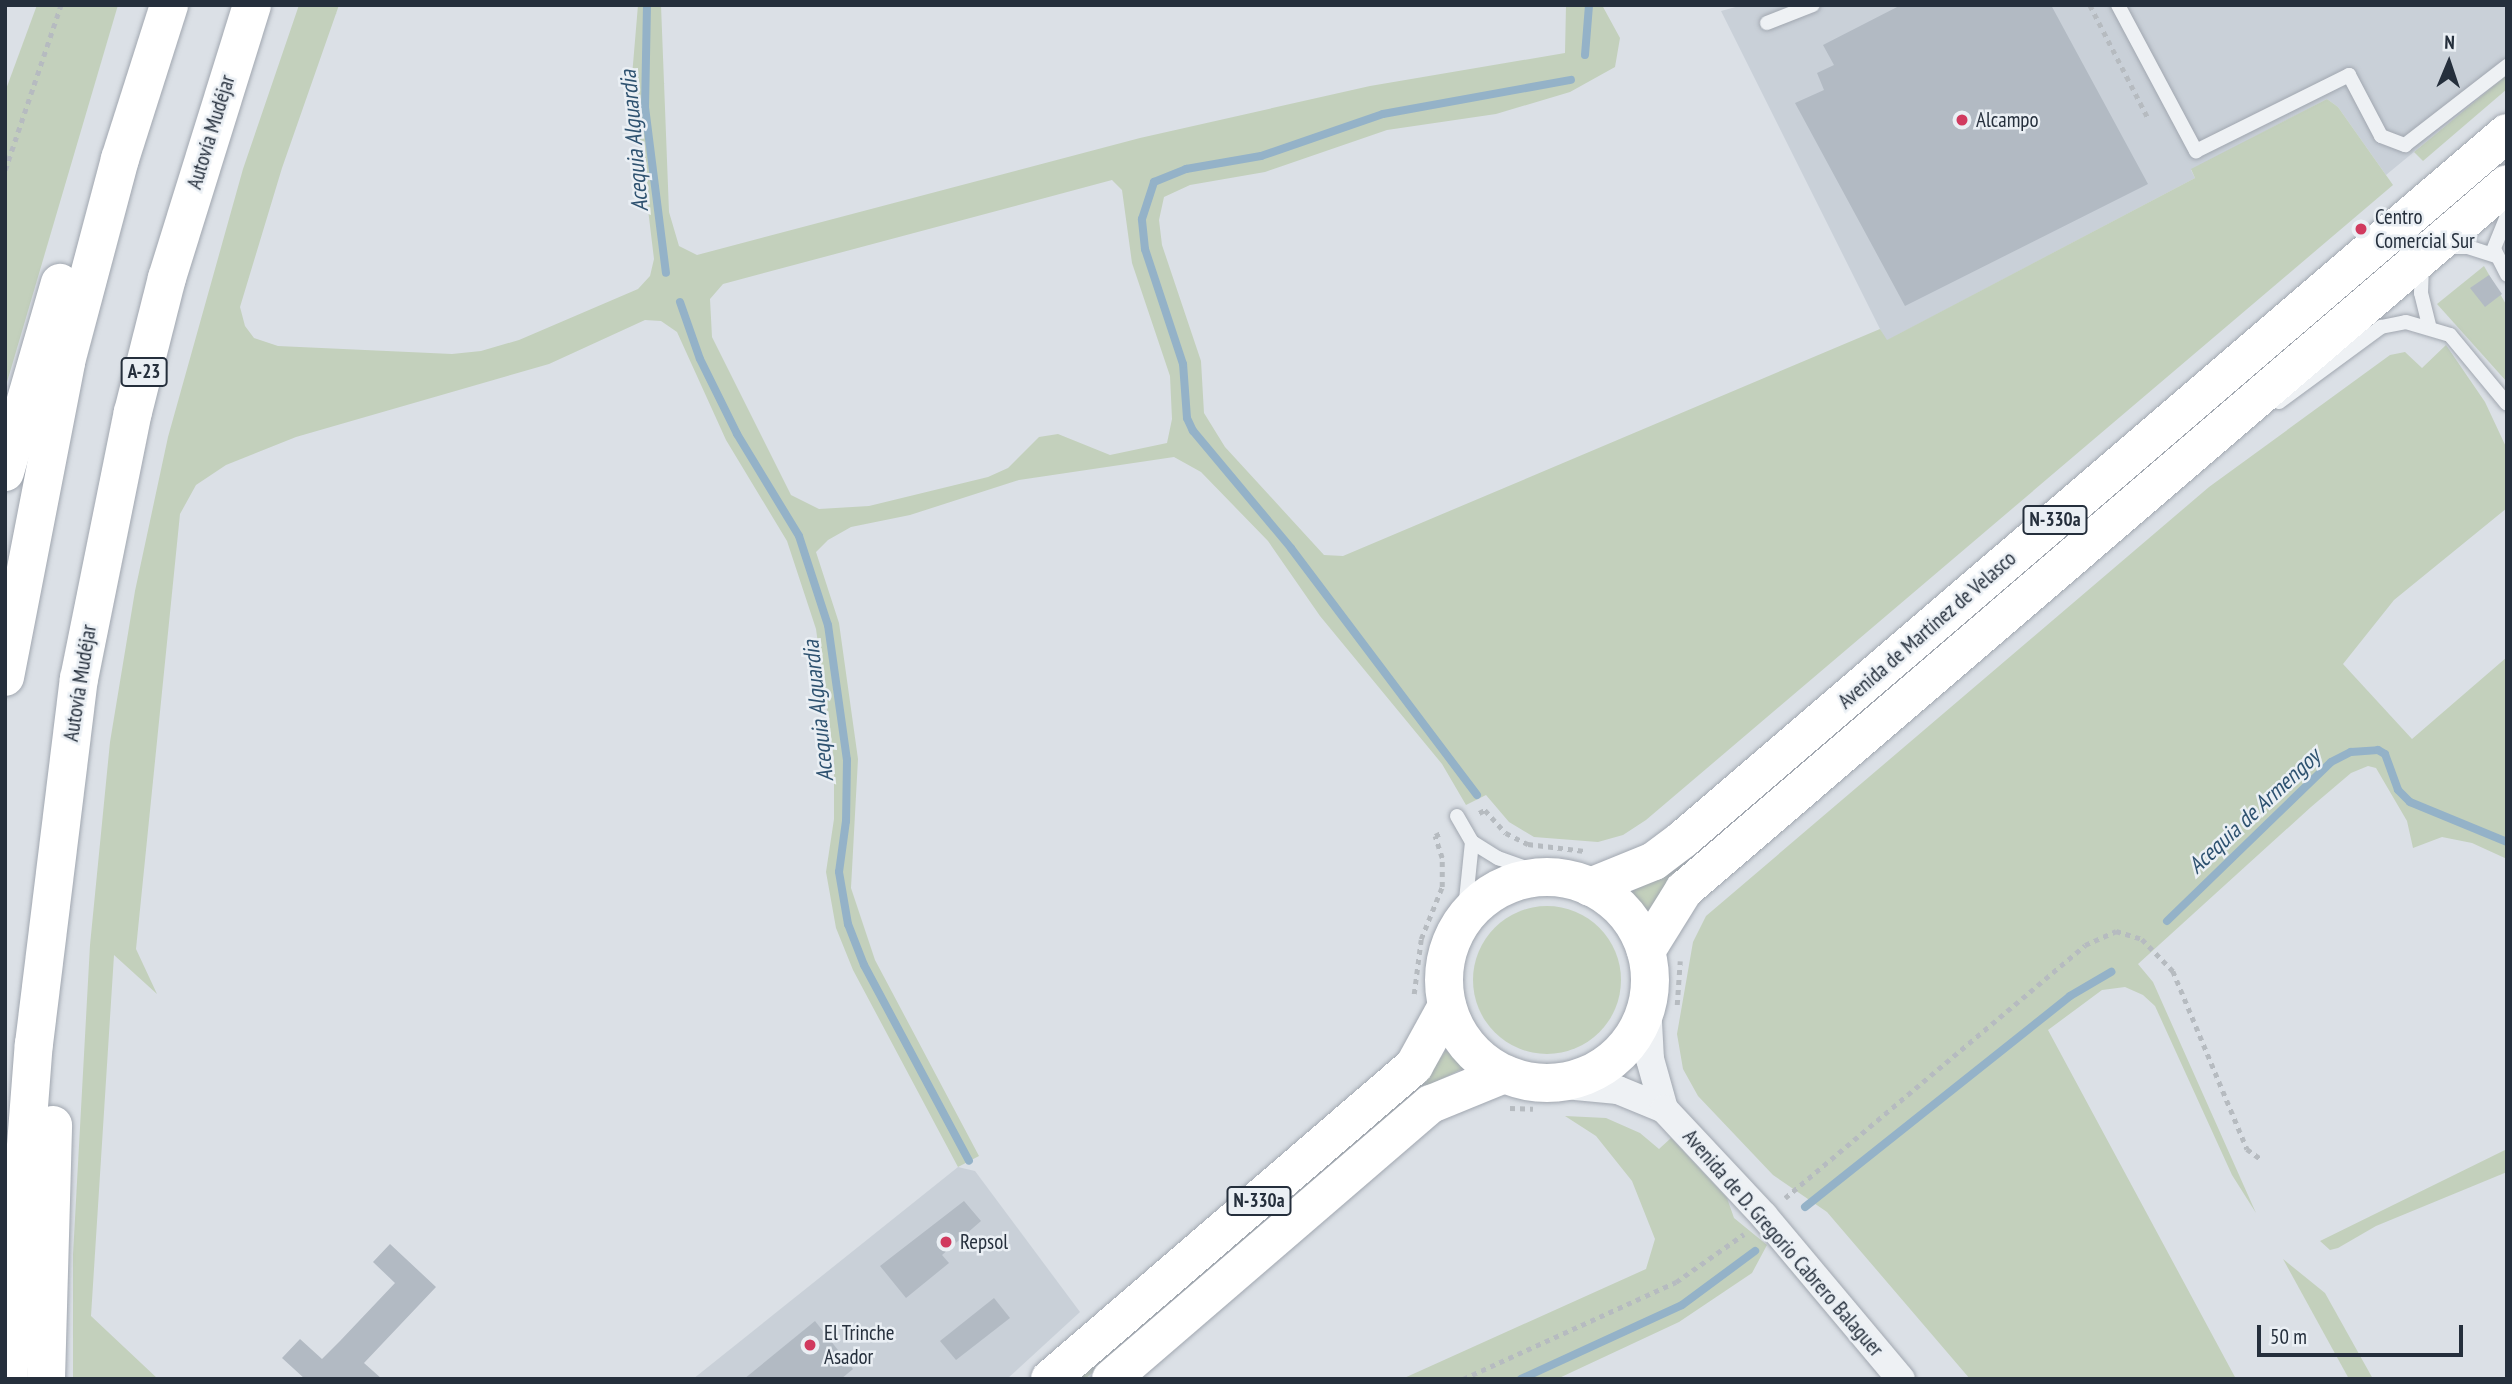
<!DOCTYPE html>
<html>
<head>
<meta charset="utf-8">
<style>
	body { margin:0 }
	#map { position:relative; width:2512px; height:1384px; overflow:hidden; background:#dbe0e6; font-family:"PT Sans Narrow",sans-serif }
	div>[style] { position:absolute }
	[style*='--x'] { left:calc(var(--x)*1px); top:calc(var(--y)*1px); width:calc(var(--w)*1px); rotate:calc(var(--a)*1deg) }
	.built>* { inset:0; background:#c9d0d8 }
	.green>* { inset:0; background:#c3d0bc }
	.round { border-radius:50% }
	.stream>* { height:8px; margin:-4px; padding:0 4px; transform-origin:4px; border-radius:4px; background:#94b2c8 }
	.building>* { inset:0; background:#b2bac3 }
	.path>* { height:4.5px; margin-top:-2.25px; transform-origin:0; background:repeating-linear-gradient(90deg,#b6bbc0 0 5px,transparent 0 10px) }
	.roads { filter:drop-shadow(0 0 2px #a1a7b0) drop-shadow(0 0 2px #a1a7b0) }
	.service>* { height:14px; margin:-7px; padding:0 7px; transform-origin:7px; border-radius:7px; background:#eef1f4 }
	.minor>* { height:28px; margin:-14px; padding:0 14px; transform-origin:14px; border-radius:14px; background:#eef1f4 }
	.trunk>* { height:38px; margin:-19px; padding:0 19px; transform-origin:19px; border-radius:19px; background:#fff }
	.trunk>.ring { margin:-19px; padding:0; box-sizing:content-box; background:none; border:38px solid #fff; border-radius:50% }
	.motorway>* { height:38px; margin:-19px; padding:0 19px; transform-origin:19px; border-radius:19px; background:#fff }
	.dots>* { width:19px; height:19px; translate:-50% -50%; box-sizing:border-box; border:4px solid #eaeff4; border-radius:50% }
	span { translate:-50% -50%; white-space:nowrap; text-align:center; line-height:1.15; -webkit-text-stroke:5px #eaeff4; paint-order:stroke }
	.shield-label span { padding:2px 5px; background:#eaeff4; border:2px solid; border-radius:5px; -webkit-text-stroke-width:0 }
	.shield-label { font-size:19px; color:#252f3c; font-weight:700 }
	.poi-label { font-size:21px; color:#252f3c }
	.left { translate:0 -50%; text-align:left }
	.street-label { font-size:21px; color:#252f3c }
	.water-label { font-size:23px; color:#2e5270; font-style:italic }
	.frame { position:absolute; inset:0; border:7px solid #252f3c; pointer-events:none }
	.north { position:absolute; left:2414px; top:28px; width:70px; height:70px; -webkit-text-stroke:5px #eaeff4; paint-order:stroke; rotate:2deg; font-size:19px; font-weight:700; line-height:28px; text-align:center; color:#252f3c }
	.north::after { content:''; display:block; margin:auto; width:24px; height:32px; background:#252f3c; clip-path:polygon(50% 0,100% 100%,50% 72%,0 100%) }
	.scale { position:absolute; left:2257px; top:1325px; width:206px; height:32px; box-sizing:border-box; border:4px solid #252f3c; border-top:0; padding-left:9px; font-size:21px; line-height:24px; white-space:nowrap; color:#252f3c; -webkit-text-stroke:5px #eaeff4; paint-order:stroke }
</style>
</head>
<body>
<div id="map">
	<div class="built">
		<i style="clip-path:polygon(1743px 5px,2507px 5px,2507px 75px,2386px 175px,2338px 107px,2327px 99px,2191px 170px,2195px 178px,1886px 341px,1721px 11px)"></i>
		<i style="clip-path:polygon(958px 1167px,975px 1171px,1080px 1312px,1007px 1379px,693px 1379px)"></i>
	</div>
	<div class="green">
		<i style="clip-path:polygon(37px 5px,118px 5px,5px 389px,5px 92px)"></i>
		<i style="clip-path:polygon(evenodd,299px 5px,339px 5px,282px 168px,240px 307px,245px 326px,254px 338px,278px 346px,452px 354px,481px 351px,519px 340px,638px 289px,650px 276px,654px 259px,632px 76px,638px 5px,661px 5px,669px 212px,679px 246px,697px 255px,1140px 138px,1370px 86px,1565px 53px,1566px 5px,1602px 5px,1620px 38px,1615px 67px,1570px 92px,1496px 114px,1387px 130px,1265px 172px,1190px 185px,1164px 197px,1159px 220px,1162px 245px,1201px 361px,1204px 413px,1225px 447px,1324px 555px,1343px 556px,1880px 329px,1887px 340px,2195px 178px,2191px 169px,2327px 99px,2338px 107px,2393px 185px,1646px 820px,1623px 835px,1598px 842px,1534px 837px,1509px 822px,1486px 795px,1466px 805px,1442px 764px,1320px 616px,1268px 541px,1201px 472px,1174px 457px,1019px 480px,910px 515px,851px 527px,828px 540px,816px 552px,839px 623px,858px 759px,851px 888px,875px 960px,979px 1156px,958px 1167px,853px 970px,836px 928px,826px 872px,834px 819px,834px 760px,816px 629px,787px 541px,726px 440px,677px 332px,661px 321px,645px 320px,549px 364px,296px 437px,226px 465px,196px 485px,180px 514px,136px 949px,157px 994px,114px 955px,91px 1316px,158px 1379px,73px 1379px,73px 1255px,90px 945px,110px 742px,135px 591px,168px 437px,243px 169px,299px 5px,1112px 180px,1122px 190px,1132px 263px,1170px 376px,1172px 419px,1167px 443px,1110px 455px,1058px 434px,1039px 437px,1008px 468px,988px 477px,869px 506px,819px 509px,791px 495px,712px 337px,710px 299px,723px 284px,1112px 180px)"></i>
		<i style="clip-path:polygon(2507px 75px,2507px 89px,2423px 161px,2414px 152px)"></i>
		<i style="clip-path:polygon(2484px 266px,2507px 306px,2507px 382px,2437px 304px)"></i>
		<i style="clip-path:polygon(2446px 345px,2485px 402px,2507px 449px,2507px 508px,2394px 600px,2343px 664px,2412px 739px,2507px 657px,2507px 859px,2472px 843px,2442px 837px,2413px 848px,2407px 821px,2376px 768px,2368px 766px,2351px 773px,2311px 807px,2138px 964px,2153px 982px,2256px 1213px,2232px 1175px,2155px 1006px,2143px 995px,2125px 987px,2102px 990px,2048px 1030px,2236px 1379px,1970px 1379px,1827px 1212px,1773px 1175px,1698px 1096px,1683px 1069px,1677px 1034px,1693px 942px,1706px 916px,2209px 487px,2390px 355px,2405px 352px,2422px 368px)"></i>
		<i style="clip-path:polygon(1685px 859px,1689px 863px,1665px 886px,1646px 914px,1629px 893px)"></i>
		<i class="round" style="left:1473px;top:906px;width:148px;height:148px"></i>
		<i style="clip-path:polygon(1446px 1050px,1464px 1068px,1431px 1084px,1085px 1379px,1075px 1379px,1430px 1074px)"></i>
		<i style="clip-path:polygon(1565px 1116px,1606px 1118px,1640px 1133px,1659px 1149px,1671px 1138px,1727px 1198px,1734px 1218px,1767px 1245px,1752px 1273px,1679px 1322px,1557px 1379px,1402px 1379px,1646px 1269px,1655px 1239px,1632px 1181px,1596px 1136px)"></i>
		<i style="clip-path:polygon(2507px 1149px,2507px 1172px,2376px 1226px,2338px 1248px,2330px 1250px,2320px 1241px)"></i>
		<i style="clip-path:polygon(2283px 1259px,2325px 1293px,2373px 1379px,2349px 1379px)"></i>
	</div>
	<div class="stream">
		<i style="--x:647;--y:5;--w:102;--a:91.1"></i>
		<i style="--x:645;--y:107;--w:167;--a:82.8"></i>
		<i style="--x:1585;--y:55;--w:50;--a:-85.4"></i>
		<i style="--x:680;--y:302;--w:60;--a:70.7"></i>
		<i style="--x:700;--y:359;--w:84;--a:63.7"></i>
		<i style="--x:737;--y:434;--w:119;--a:58.7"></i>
		<i style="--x:799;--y:536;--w:94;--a:72"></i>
		<i style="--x:828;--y:625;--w:136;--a:82"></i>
		<i style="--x:847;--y:760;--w:61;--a:90.9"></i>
		<i style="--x:846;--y:821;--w:51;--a:97.8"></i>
		<i style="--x:839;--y:872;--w:53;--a:80.2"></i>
		<i style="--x:848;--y:924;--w:44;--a:68.7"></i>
		<i style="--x:864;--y:965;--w:222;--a:61.8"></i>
		<i style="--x:1477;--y:795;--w:309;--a:-127"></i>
		<i style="--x:1291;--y:548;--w:153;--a:-129.9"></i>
		<i style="--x:1193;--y:431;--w:14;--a:-115"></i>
		<i style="--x:1187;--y:418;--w:54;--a:-94.2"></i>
		<i style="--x:1183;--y:364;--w:121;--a:-108.3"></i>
		<i style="--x:1145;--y:249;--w:30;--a:-96"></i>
		<i style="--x:1142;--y:219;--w:39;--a:-72"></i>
		<i style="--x:1154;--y:182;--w:35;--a:-22"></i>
		<i style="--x:1186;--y:169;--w:76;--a:-9.8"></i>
		<i style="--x:1261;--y:156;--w:129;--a:-19"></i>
		<i style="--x:1383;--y:114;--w:191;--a:-10.3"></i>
		<i style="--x:2167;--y:921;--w:228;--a:-44.1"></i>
		<i style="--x:2331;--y:762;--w:22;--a:-27"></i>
		<i style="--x:2351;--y:752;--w:27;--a:-4"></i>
		<i style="--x:2378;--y:750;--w:8;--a:30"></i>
		<i style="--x:2385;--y:754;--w:38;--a:70"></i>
		<i style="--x:2398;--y:790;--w:17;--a:45"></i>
		<i style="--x:2410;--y:802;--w:105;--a:22.4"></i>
		<i style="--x:1805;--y:1207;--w:339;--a:-38.5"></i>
		<i style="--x:2070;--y:996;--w:48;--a:-30.3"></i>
		<i style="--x:1521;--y:1379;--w:177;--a:-24.7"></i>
		<i style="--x:1682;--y:1305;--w:91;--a:-36.5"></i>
	</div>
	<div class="building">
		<i style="clip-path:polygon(1901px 5px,2051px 5px,2148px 184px,1905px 306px,1795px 103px,1824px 90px,1817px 73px,1834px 65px,1823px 45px)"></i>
		<i style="clip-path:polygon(2489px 275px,2502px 294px,2485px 307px,2470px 288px)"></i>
		<i style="clip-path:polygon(964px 1201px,981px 1221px,942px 1255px,949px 1263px,906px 1298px,880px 1266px)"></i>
		<i style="clip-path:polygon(390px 1244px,436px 1287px,364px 1363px,382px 1379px,305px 1379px,282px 1358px,300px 1339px,322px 1359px,340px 1341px,395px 1283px,373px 1262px)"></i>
		<i style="clip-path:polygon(994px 1298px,1010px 1318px,956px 1360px,940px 1341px)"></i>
		<i style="clip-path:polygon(815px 1321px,853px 1369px,841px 1379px,744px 1379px)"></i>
	</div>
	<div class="path">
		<i style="--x:2090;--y:5;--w:129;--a:62.8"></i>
		<i style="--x:5;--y:170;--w:174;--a:-71.3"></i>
		<i style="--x:1479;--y:813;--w:7;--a:-27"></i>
		<i style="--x:1485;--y:810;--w:31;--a:48"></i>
		<i style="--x:1506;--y:833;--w:25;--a:27"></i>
		<i style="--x:1528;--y:844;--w:57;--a:7"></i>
		<i style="--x:1414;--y:994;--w:55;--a:-82.7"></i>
		<i style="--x:1421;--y:939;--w:56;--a:-68"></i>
		<i style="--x:1442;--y:887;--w:29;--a:-90"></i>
		<i style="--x:1442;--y:858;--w:23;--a:-108"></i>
		<i style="--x:1435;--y:836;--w:9;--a:-27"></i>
		<i style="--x:1677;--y:1005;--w:44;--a:-86.1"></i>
		<i style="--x:1510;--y:1108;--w:23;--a:2"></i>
		<i style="--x:1785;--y:1198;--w:392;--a:-40.1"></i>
		<i style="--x:2085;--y:945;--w:34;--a:-24"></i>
		<i style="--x:2116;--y:931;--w:27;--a:17"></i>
		<i style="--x:2142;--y:939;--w:45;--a:45.9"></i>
		<i style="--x:2173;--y:971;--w:193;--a:67.4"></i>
		<i style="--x:2247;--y:1149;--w:19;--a:36"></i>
		<i style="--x:1463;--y:1379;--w:234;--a:-24.5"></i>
		<i style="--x:1676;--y:1282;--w:83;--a:-35.2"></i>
	</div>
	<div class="roads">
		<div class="service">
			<i style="--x:2118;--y:5;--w:166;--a:61.9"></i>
			<i style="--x:2196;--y:151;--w:171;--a:-26.4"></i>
			<i style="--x:2349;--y:75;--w:69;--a:62.3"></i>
			<i style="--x:2381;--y:136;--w:26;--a:21"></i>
			<i style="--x:2405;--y:145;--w:129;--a:-37.8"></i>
			<i style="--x:1767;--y:23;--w:49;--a:-21.4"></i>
			<i style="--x:2507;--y:216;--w:35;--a:112"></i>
			<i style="--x:2494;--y:249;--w:29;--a:63"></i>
			<i style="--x:2445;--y:247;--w:23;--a:0"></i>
			<i style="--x:2468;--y:247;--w:28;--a:18"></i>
			<i style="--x:2422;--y:265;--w:28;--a:92"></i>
			<i style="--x:2421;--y:293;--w:34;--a:76"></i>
			<i style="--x:2279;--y:402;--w:127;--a:-36.3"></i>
			<i style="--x:2381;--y:327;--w:25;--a:-11"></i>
			<i style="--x:2406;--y:322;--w:46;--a:16.5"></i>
			<i style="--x:2450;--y:335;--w:89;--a:50.4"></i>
			<i style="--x:1457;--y:816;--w:30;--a:60"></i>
			<i style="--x:1472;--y:842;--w:77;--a:95.9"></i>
			<i style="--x:1472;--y:842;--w:31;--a:32"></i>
			<i style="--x:1498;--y:858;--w:56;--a:19.7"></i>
		</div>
		<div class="minor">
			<i style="--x:1647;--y:1004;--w:55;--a:86.9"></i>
			<i style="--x:1650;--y:1059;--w:52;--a:74.4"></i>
			<i style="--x:1544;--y:1083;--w:74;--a:5.4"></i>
			<i style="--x:1618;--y:1090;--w:50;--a:22.4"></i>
			<i style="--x:1664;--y:1109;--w:146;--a:46.9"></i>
			<i style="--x:1764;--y:1216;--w:213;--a:50"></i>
		</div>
		<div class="trunk">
			<i class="ring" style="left:1444px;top:877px;width:168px;height:168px"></i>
			<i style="--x:1590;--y:887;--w:69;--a:-22.1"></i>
			<i style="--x:1654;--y:861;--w:36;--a:-37"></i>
			<i style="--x:1683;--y:839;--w:1085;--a:-40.59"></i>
			<i style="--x:1646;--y:951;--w:72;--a:-58.1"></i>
			<i style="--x:1684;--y:890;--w:1084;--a:-40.62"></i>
			<i style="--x:1050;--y:1379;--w:480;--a:-40.7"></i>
			<i style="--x:1414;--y:1066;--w:68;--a:-61.2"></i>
			<i style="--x:1111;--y:1379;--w:422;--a:-40.7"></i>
			<i style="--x:1431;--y:1104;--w:79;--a:-22.3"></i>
		</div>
		<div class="motorway">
			<i style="--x:5;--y:472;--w:197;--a:-73.8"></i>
			<i style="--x:5;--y:677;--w:321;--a:-79"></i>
			<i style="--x:66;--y:362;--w:210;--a:-75.1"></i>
			<i style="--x:120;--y:159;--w:162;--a:-72.3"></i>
			<i style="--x:8;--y:1379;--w:336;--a:-85.6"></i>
			<i style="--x:34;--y:1044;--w:368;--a:-83"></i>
			<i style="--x:79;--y:679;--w:272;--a:-78.6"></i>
			<i style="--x:133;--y:412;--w:138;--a:-75.8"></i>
			<i style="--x:167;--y:278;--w:286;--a:-72.7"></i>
			<i style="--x:46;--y:1379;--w:254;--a:-88.4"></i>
		</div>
	</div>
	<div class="dots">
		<i style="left:1962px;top:120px;background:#d13a5f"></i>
		<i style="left:2361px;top:229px;background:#d13a5f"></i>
		<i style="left:946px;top:1242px;background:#d13a5f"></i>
		<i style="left:810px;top:1345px;background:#d13a5f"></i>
	</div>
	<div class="shield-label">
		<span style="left:144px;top:372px">A-23</span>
		<span style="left:2055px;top:520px">N-330a</span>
		<span style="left:1259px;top:1201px">N-330a</span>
	</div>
	<div class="poi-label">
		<span class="left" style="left:1976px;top:120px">Alcampo</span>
		<span class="left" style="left:2375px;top:229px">Centro<br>Comercial Sur</span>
		<span class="left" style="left:960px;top:1242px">Repsol</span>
		<span class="left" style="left:824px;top:1345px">El Trinche<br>Asador</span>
	</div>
	<div class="street-label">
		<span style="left:211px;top:132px;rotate:-73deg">Autovía Mudéjar</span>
		<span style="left:1927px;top:630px;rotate:-41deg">Avenida de Martínez de Velasco</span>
		<span style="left:80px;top:683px;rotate:-81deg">Autovía Mudéjar</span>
		<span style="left:1783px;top:1243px;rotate:49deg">Avenida de D. Gregorio Cabrero Balaguer</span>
	</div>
	<div class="water-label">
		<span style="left:634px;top:141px;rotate:-95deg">Acequia Alguardia</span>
		<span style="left:818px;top:711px;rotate:-96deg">Acequia Alguardia</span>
		<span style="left:2254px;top:811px;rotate:-43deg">Acequia de Armengoy</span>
	</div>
	<div class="frame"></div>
	<div class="north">N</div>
	<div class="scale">50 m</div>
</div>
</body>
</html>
